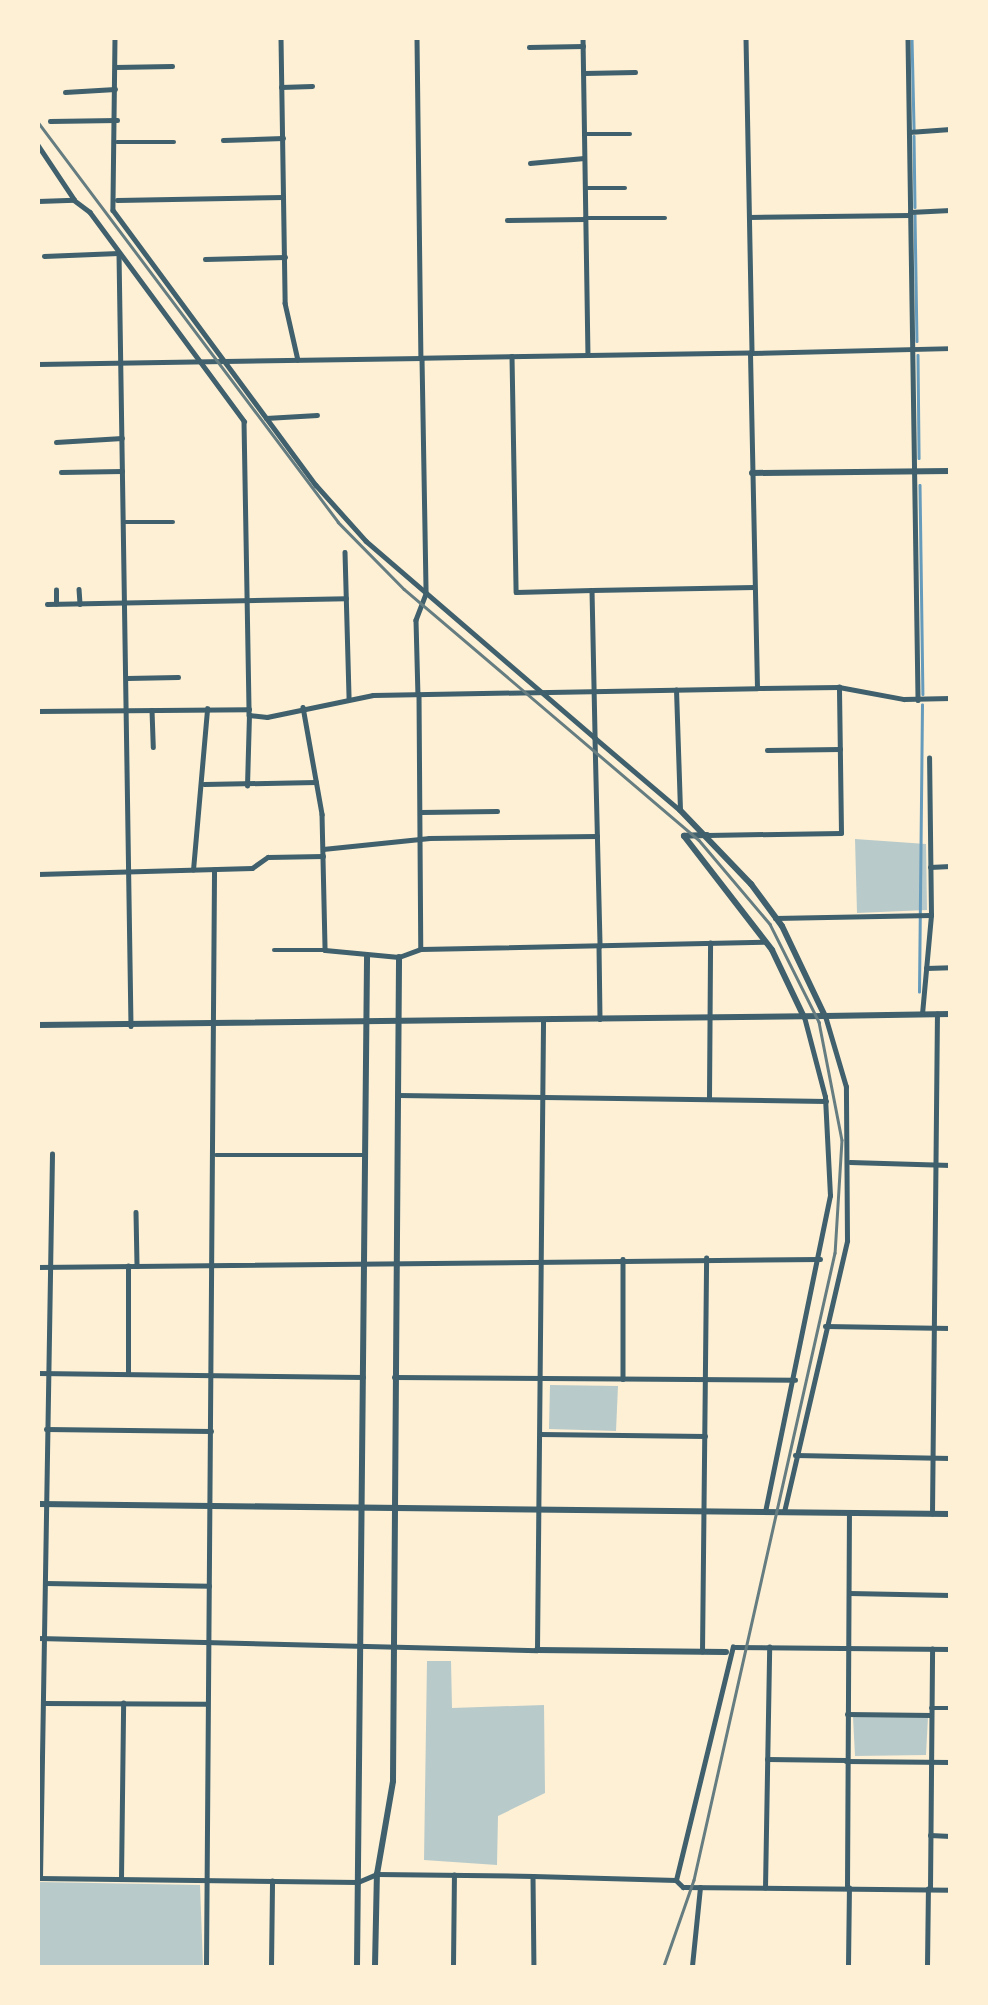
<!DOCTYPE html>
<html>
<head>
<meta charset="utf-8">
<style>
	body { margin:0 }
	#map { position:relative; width:988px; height:2005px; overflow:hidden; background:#fdf0d5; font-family:"Roboto Serif",serif }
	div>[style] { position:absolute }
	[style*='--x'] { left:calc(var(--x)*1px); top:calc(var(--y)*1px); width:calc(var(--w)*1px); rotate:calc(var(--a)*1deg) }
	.green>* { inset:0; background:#b9caca }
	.stream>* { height:2.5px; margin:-1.25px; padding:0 1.25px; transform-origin:1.25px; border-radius:1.25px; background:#669bbc }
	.minor>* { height:4.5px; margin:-2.25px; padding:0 2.25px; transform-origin:2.25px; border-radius:2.25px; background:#3f606c }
	.tertiary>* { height:6px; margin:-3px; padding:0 3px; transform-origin:3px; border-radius:3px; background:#3f606c }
	.rail>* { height:2.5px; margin:-1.25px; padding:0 1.25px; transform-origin:1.25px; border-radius:1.25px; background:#657d81 }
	span { translate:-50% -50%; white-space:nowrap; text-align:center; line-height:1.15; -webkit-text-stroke:5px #fdf0d5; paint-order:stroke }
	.frame { position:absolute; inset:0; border:40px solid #fdf0d5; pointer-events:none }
</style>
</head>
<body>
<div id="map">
	<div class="green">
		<i style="clip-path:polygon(855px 839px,926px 844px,927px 910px,857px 913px)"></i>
		<i style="clip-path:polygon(550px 1385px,618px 1386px,616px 1431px,549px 1429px)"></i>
		<i style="clip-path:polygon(427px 1661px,451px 1661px,452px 1708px,544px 1705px,545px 1793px,498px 1816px,497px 1865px,424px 1860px)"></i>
		<i style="clip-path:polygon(853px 1717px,928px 1717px,926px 1755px,855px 1756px)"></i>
		<i style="clip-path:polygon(39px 1882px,200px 1885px,203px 1966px,39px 1966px)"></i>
	</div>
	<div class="stream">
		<i style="--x:912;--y:38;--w:91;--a:88.7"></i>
		<i style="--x:914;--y:136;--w:71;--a:89.2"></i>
		<i style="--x:915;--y:215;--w:126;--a:89.1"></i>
		<i style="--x:918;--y:355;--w:103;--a:89.4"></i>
		<i style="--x:920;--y:485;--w:209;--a:89.2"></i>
		<i style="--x:919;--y:992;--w:287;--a:-89.4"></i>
	</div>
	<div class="minor">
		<i style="--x:115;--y:38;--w:172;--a:90.7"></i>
		<i style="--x:113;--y:210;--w:342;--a:53.6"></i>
		<i style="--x:316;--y:485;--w:75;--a:48.2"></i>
		<i style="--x:366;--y:541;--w:302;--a:40.7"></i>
		<i style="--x:595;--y:738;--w:208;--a:88.6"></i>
		<i style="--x:281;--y:38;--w:265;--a:89.1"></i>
		<i style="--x:285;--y:303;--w:58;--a:77.2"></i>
		<i style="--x:417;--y:38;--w:320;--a:89.3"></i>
		<i style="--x:583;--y:38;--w:317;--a:89.1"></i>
		<i style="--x:746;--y:38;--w:315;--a:88.9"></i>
		<i style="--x:908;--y:38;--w:662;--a:89.13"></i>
		<i style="--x:529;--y:47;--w:54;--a:-1.1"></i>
		<i style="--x:115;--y:67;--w:57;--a:-1"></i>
		<i style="--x:584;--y:73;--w:51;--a:-1.1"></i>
		<i style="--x:281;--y:87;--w:31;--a:-2"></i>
		<i style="--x:65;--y:92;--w:50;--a:-3.4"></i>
		<i style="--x:50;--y:121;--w:67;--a:-0.9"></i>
		<i style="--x:909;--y:132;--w:41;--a:-4.2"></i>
		<i style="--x:584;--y:134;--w:46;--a:0"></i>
		<i style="--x:223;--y:140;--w:60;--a:-1.9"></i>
		<i style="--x:117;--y:142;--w:57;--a:0"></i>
		<i style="--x:38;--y:145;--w:65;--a:56.3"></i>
		<i style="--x:530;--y:163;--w:54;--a:-5.3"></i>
		<i style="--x:585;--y:188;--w:40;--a:0"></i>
		<i style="--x:117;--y:200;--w:166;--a:-1"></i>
		<i style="--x:38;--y:201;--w:36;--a:-2"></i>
		<i style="--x:74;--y:200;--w:20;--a:37"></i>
		<i style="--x:90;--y:212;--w:260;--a:53.6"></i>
		<i style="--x:244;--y:421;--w:288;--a:89"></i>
		<i style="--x:910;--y:212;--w:40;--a:-2.9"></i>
		<i style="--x:749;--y:217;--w:161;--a:-0.7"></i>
		<i style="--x:585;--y:218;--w:80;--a:0"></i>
		<i style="--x:507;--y:220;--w:78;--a:-0.7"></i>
		<i style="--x:119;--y:253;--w:773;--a:89.11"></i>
		<i style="--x:44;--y:256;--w:74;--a:-2.3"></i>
		<i style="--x:205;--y:259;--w:80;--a:-1.4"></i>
		<i style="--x:751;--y:353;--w:199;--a:-1.4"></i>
		<i style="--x:512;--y:356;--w:236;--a:89"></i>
		<i style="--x:516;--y:592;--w:76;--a:-1.5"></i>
		<i style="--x:592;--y:590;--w:148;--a:88.8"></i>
		<i style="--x:595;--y:738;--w:111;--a:40.3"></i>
		<i style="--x:680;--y:810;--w:120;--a:-91.9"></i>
		<i style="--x:38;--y:364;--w:384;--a:-0.9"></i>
		<i style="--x:266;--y:418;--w:51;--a:-3.4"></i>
		<i style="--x:56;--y:442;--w:66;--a:-3.5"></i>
		<i style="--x:61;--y:472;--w:61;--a:-0.9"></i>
		<i style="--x:123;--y:522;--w:50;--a:0"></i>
		<i style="--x:345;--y:552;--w:147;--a:88.4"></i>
		<i style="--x:79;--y:589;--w:15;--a:86"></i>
		<i style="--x:592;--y:590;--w:162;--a:-1.1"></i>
		<i style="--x:47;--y:604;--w:299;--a:-1.1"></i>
		<i style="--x:56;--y:604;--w:14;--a:-90"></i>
		<i style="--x:127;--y:678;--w:51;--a:-1.1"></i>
		<i style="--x:757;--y:688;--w:82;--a:-0.7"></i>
		<i style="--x:839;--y:687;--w:66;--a:10.5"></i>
		<i style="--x:904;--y:699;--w:46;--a:-1.2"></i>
		<i style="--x:419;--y:694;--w:255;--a:89.6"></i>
		<i style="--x:303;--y:707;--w:109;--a:79.9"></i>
		<i style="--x:322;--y:814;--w:136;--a:88.7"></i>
		<i style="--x:325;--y:950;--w:74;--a:5.4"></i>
		<i style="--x:399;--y:957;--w:23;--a:-20"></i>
		<i style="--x:421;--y:949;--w:344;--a:-1.2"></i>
		<i style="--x:152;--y:710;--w:37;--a:88"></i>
		<i style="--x:38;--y:711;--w:211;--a:-0.5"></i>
		<i style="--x:249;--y:709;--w:6;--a:90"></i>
		<i style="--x:249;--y:715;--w:18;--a:6"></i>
		<i style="--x:267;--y:717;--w:108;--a:-11.7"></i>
		<i style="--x:373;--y:695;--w:384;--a:-1"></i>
		<i style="--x:757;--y:688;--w:335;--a:-91.2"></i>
		<i style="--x:750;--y:353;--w:328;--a:179.1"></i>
		<i style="--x:422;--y:358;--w:236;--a:89"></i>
		<i style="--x:426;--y:594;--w:28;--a:111"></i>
		<i style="--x:416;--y:620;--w:74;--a:88.5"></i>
		<i style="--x:767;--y:750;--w:73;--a:-0.8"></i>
		<i style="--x:204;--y:784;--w:112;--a:-1"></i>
		<i style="--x:247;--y:786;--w:71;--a:-88.4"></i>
		<i style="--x:421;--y:812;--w:76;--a:-0.8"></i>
		<i style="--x:707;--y:835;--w:134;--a:-0.9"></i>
		<i style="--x:841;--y:833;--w:146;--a:-90.8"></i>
		<i style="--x:323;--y:849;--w:107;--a:-5.9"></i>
		<i style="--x:429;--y:838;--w:168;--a:-0.7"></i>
		<i style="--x:930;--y:867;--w:20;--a:-3"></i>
		<i style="--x:193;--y:870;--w:162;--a:-85"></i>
		<i style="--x:38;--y:874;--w:214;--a:-1.6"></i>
		<i style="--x:252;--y:868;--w:19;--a:-35"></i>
		<i style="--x:268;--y:857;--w:55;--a:-1"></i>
		<i style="--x:775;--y:918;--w:156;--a:-1.1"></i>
		<i style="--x:599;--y:946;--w:73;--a:89.2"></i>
		<i style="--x:274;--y:950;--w:51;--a:0"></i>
		<i style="--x:926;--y:968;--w:24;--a:-2"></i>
		<i style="--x:922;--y:1014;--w:99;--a:-84.8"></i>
		<i style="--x:931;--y:915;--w:157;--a:-90.7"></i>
		<i style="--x:398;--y:1095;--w:428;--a:0.8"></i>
		<i style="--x:709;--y:1098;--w:155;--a:-89.6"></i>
		<i style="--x:216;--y:1155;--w:149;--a:0"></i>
		<i style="--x:850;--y:1162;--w:100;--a:1.7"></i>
		<i style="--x:136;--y:1212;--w:54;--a:88.9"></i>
		<i style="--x:623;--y:1259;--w:120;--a:90"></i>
		<i style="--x:38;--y:1267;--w:782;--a:-0.59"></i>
		<i style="--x:825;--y:1326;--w:125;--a:0.9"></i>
		<i style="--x:38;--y:1373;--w:325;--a:0.7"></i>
		<i style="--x:128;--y:1374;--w:108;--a:-90"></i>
		<i style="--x:394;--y:1377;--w:401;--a:0.4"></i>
		<i style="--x:46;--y:1429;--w:165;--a:0.7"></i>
		<i style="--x:540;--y:1434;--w:165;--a:0.7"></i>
		<i style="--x:795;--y:1455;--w:155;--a:1.1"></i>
		<i style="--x:765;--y:1512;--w:323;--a:-78.4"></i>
		<i style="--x:830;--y:1196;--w:99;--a:-92.9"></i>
		<i style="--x:825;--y:1097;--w:83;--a:-104.7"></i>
		<i style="--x:784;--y:1512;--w:278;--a:-76.9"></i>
		<i style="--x:847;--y:1241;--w:154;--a:-90.4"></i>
		<i style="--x:846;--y:1087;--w:74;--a:-106.5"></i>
		<i style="--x:932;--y:1514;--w:500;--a:-89.43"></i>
		<i style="--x:45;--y:1583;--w:164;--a:1"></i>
		<i style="--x:849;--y:1593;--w:101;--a:1.1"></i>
		<i style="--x:38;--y:1638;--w:499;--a:1.4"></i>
		<i style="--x:537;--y:1650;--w:629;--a:-89.45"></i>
		<i style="--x:702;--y:1652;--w:394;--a:-89.4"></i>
		<i style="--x:43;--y:1703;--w:164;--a:0.3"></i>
		<i style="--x:931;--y:1708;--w:19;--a:0"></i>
		<i style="--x:847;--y:1714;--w:84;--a:0.7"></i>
		<i style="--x:767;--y:1759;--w:79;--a:0.7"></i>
		<i style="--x:846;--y:1761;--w:104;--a:0.6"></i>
		<i style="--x:930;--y:1835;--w:20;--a:3"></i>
		<i style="--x:533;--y:1876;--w:90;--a:89.4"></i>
		<i style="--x:38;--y:1878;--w:320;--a:0.7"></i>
		<i style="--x:358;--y:1882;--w:21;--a:-23"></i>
		<i style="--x:377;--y:1874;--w:156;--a:0.7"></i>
		<i style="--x:533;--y:1876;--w:143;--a:1.6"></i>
		<i style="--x:676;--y:1880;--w:10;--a:45"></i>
		<i style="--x:683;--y:1887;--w:267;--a:0.6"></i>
		<i style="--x:40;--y:1878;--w:724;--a:-89.05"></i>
		<i style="--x:121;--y:1879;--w:176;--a:-89.3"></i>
		<i style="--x:676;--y:1880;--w:240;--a:-76.3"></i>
		<i style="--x:733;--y:1647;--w:217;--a:0.5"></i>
		<i style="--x:765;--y:1888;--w:241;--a:-89"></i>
		<i style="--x:847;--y:1888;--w:375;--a:-89.7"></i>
		<i style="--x:930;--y:1889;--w:240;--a:-89.5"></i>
		<i style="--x:206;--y:1966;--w:1096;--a:-89.58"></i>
		<i style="--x:271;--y:1966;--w:85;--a:-89.3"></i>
		<i style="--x:453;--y:1966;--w:91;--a:-89.4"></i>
		<i style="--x:692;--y:1966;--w:79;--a:-84.2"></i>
		<i style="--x:848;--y:1966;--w:78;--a:-89.3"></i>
		<i style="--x:927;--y:1966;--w:77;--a:-89.3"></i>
	</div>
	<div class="tertiary">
		<i style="--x:752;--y:473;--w:198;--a:-0.6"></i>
		<i style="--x:680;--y:810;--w:103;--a:46.2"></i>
		<i style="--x:751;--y:884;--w:52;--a:53.6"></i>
		<i style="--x:782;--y:926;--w:100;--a:64.5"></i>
		<i style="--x:825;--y:1016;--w:125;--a:-0.9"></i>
		<i style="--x:707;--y:835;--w:23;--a:178"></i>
		<i style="--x:684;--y:836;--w:144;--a:52.3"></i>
		<i style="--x:772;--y:950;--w:74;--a:64.5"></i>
		<i style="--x:38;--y:1025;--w:787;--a:-0.66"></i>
		<i style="--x:38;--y:1504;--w:912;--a:0.63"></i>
		<i style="--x:537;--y:1650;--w:189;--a:0.6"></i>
		<i style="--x:357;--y:1966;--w:1009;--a:-89.43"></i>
		<i style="--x:375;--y:1966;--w:92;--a:-88.8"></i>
		<i style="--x:377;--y:1874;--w:94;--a:-80.2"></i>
		<i style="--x:393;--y:1781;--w:824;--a:-89.58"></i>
	</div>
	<div class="rail">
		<i style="--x:38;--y:122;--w:500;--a:53.1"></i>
		<i style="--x:338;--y:522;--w:94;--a:45.4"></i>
		<i style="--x:404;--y:589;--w:387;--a:40.4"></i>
		<i style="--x:699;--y:840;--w:110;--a:49.8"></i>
		<i style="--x:770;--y:924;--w:110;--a:63.4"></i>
		<i style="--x:819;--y:1022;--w:120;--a:79"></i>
		<i style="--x:842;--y:1140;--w:113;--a:93.5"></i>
		<i style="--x:835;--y:1253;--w:643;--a:102.67"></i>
		<i style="--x:694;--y:1880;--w:91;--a:109.2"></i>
	</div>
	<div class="frame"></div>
</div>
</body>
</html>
